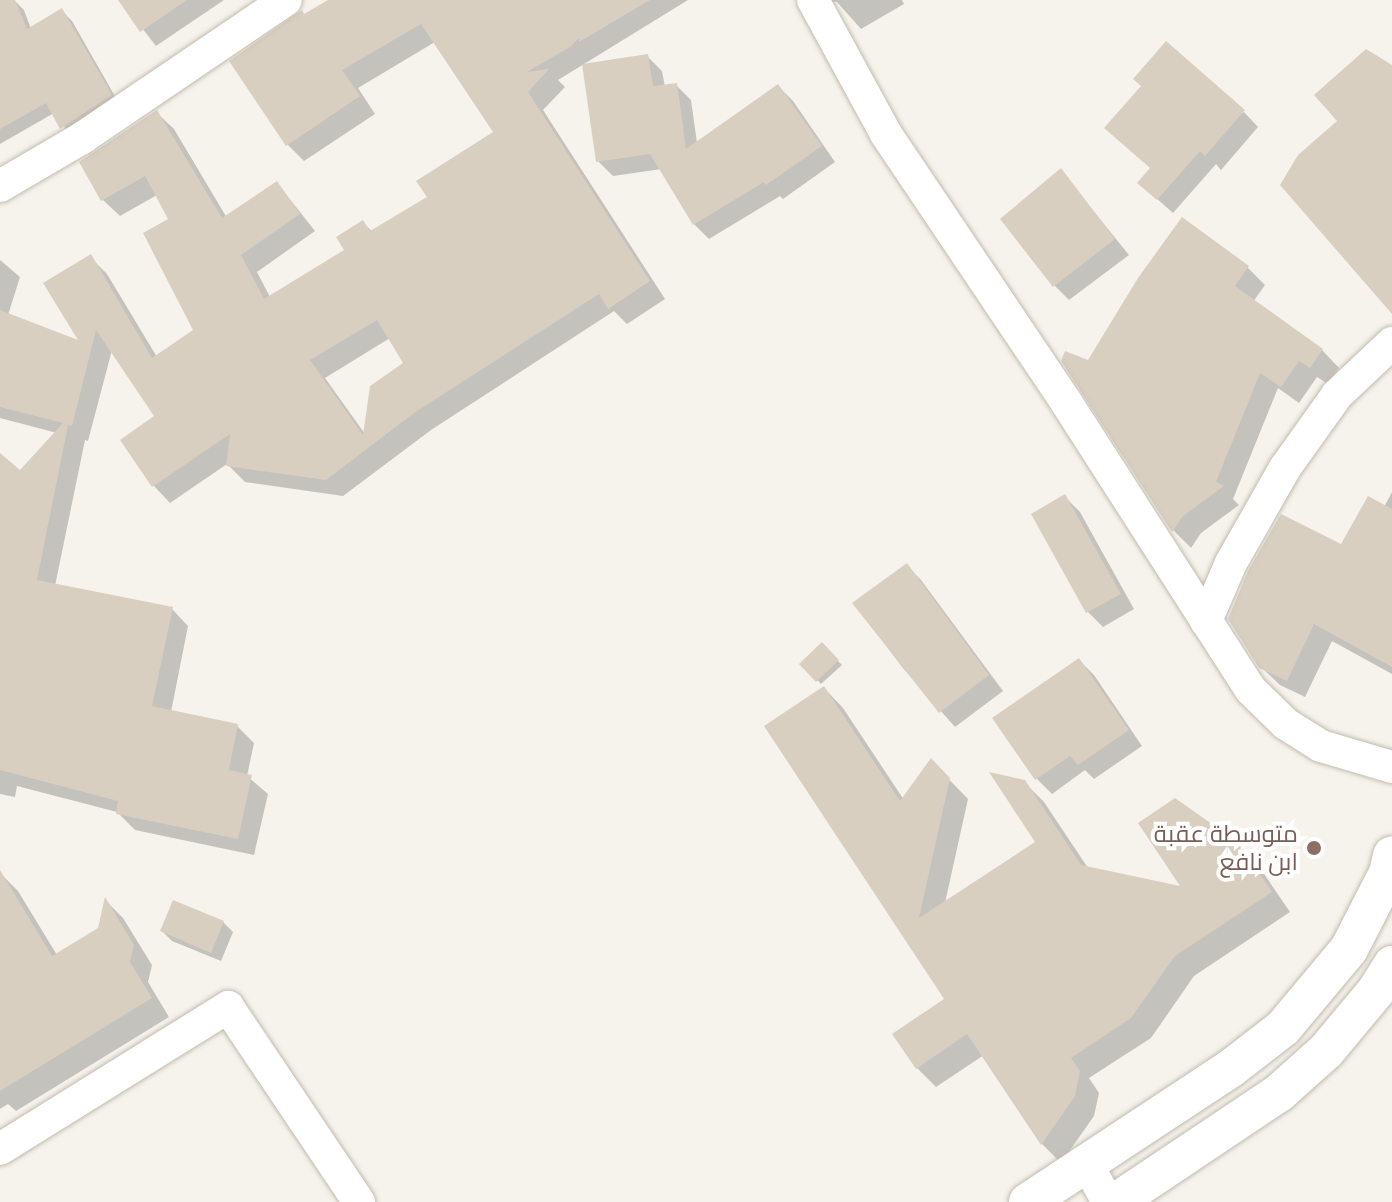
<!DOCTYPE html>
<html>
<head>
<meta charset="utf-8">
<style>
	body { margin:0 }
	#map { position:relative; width:1392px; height:1202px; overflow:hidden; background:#f6f3ec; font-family:"IBM Plex Sans",Cairo,sans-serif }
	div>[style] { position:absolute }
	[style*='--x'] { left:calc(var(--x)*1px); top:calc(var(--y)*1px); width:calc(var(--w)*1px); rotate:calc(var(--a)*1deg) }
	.shadow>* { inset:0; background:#0003 }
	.building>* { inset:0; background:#d8cfc1 }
	.roads { filter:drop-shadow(0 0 2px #c2bbae) drop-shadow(0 0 2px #c2bbae) }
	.minor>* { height:32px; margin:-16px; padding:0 16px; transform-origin:16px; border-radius:16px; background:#fff }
	.tertiary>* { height:38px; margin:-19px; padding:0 19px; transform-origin:19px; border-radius:19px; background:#fff }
	.dots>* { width:22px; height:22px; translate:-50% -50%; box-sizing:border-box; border:4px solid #fff; border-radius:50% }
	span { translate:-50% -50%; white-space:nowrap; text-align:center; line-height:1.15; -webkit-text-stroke:8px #fff; paint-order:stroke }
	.education-label { font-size:24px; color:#785e54 }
	.right { translate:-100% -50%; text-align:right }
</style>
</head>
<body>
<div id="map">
	<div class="shadow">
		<i style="clip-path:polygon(14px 0,24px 10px,31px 29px,62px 11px,72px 21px,120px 105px,72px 137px,54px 113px,0 144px,0 6px)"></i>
		<i style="clip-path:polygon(120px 0,224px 0,156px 46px)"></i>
		<i style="clip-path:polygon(evenodd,332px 0,688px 0,558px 80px,565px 87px,543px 110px,665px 299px,627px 324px,614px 311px,431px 430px,343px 496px,245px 482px,227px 464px,170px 503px,154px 486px,157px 417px,112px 350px,88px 441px,85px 440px,55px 586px,172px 609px,188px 626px,171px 712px,237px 726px,254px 743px,247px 776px,268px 794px,254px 855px,135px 830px,117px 812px,17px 786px,15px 797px,0 794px,0 456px,20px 473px,57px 433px,0 418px,0 260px,20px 277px,8px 315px,83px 344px,90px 257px,107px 274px,157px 357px,195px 331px,171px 220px,157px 195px,120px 216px,103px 200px,157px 113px,174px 129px,227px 218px,277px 183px,315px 231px,257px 272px,270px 297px,347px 251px,363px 223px,373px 232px,429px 198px,496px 133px,435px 42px,358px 88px,375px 114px,304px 161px,287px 144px,305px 16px,332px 0,390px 338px,406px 363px,365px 434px,325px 378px,390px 338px)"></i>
		<i style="clip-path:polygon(823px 0,902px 0,904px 4px,861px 29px,837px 2px)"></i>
		<i style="clip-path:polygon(647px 56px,662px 71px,665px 87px,676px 85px,691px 100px,697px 143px,778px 86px,793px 101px,835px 162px,783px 199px,780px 196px,709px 239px,694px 224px,662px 169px,613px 176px,598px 161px)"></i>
		<i style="clip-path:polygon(1244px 112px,1258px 127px,1221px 170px,1216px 164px,1173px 213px,1155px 197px,1151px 169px)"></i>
		<i style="clip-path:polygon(1061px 171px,1129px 255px,1069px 300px,1054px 285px)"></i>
		<i style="clip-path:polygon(1182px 220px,1248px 268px,1265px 285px,1253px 302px,1322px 350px,1339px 368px,1328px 384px,1317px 377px,1299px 403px,1278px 388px,1233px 499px,1239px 505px,1201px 533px,1191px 548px,1174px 531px,1063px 360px,1089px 363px)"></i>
		<i style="clip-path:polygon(1392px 492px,1392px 674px,1332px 641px,1305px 697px,1280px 685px,1261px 667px,1342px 547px,1384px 507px)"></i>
		<i style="clip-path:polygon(1065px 497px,1080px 512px,1134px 609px,1103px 627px,1088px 612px,1033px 515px)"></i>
		<i style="clip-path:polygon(906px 565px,921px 580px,1003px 691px,955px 727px,902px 667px,855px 603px)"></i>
		<i style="clip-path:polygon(822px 645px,842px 665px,821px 684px,802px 664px)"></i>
		<i style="clip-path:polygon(1079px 660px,1094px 675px,1142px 746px,1094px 779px,1085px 770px,1052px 794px,1037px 779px,995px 719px)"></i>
		<i style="clip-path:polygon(824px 688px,843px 708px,904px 800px,931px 761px,968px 799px,945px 903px,1038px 842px,1024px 782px,1044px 802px,1088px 868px,1184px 890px,1238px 844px,1258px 865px,1290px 912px,1194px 976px,1151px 1038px,1089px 1078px,1099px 1093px,1094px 1116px,1061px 1163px,1042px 1144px,984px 1055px,936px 1087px,917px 1068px,947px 999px)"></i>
		<i style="clip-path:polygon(0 873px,18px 891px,57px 955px,100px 930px,106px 901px,123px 918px,152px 965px,148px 982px,169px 1017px,16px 1111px,8px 1104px,0 1109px)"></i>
		<i style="clip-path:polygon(223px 922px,233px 932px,221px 961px,172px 941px,162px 931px)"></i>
	</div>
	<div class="building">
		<i style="clip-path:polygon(0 0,15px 0,27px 29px,62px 8px,112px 95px,60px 129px,46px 103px,0 129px)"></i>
		<i style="clip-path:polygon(118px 0,187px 0,140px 32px)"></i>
		<i style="clip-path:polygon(evenodd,328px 0,650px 0,579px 42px,579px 38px,570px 47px,527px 72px,549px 69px,528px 92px,650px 281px,608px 309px,599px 294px,414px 413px,326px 480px,226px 466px,230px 434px,152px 487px,120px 440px,154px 416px,96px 330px,72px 426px,68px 425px,37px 580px,173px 607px,152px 706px,238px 724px,229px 770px,252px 775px,238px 839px,116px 814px,118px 801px,0 770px,0 453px,20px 470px,63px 423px,0 407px,0 310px,78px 340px,43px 283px,91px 254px,152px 358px,193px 330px,143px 233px,168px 219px,145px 176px,101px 201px,79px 162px,157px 110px,222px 218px,277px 181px,300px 214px,241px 255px,264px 299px,344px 250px,336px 237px,363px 220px,370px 231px,427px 197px,416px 181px,493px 132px,421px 24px,342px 70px,360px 96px,286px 146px,229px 61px,302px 10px,304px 14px,328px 0,377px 320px,403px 363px,370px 386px,363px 435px,310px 360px,377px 320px)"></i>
		<i style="clip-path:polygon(1166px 41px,1245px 110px,1205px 156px,1200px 151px,1157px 200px,1137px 183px,1150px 168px,1104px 128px,1141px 86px,1133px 79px)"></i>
		<i style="clip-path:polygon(1366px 49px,1392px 65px,1392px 314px,1280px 185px,1298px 155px,1337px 121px,1314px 95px)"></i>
		<i style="clip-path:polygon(648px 54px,653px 86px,677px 83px,686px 149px,778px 84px,822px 146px,766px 185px,764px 182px,693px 225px,650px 154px,596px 162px,582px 64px)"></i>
		<i style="clip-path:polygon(1061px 168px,1115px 239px,1053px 287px,1000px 219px)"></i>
		<i style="clip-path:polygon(1182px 217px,1249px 266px,1235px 286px,1323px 349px,1310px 368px,1299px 361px,1281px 387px,1260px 373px,1216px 482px,1224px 486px,1183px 516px,1172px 532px,1061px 361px,1065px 351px,1088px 360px,1138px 278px)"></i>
		<i style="clip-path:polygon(1065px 494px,1121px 594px,1086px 613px,1031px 514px)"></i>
		<i style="clip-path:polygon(1368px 496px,1392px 509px,1392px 667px,1314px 624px,1287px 681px,1259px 668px,1228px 619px,1248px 571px,1281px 514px,1341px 544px)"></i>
		<i style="clip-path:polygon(907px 563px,989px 675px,939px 713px,852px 603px)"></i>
		<i style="clip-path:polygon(822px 642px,839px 660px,816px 682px,799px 664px)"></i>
		<i style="clip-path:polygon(1079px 658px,1129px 730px,1078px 765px,1070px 756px,1035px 780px,992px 718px)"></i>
		<i style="clip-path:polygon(824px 686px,900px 801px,931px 758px,950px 778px,919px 918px,1035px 842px,989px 772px,1025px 780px,1081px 865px,1180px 886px,1138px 823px,1175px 798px,1239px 843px,1272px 892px,1175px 956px,1131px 1018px,1071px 1058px,1080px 1071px,1075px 1096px,1041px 1145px,967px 1034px,916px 1069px,892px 1034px,944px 999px,764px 726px)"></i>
		<i style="clip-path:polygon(0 870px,52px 956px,98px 928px,105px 897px,134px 945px,130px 962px,152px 998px,0 1091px)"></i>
		<i style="clip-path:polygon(173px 900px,224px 921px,211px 953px,160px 931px)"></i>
	</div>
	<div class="roads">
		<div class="minor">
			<i style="--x:813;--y:0;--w:153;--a:61.4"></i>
			<i style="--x:886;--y:134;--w:323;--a:56.1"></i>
			<i style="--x:1066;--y:402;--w:342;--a:57.3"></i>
			<i style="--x:1251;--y:690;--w:49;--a:44.2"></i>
			<i style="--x:1286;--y:724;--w:41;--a:32.2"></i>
			<i style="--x:1321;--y:746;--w:74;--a:16.5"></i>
			<i style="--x:0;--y:186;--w:95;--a:-30.3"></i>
			<i style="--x:82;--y:138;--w:246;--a:-34.1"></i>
			<i style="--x:1206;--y:621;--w:63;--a:-66.7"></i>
			<i style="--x:1231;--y:563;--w:109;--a:-60.4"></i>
			<i style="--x:1285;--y:468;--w:90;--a:-54.5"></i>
			<i style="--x:1337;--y:395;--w:76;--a:-43.4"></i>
			<i style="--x:0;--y:1149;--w:269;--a:-31.9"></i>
			<i style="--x:228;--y:1007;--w:235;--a:56.1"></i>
			<i style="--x:1087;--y:1164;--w:43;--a:61.1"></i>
		</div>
		<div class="tertiary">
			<i style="--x:1028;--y:1202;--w:242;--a:-33.4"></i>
			<i style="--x:1230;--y:1069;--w:67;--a:-37.7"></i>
			<i style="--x:1283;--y:1028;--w:103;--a:-50.1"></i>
			<i style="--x:1349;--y:949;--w:85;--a:-62.8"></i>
			<i style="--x:1388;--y:873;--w:18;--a:-77"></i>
			<i style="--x:1116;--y:1202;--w:196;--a:-33.8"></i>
			<i style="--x:1279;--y:1093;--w:63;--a:-41.8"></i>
			<i style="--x:1326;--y:1051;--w:78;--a:-50.2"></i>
			<i style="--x:1376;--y:991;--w:31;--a:-58"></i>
		</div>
	</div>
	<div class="dots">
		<i style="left:1314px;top:848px;background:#8d6e63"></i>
	</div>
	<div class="education-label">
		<span class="right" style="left:1298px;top:848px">متوسطة عقبة<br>ابن نافع</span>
	</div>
</div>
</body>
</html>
